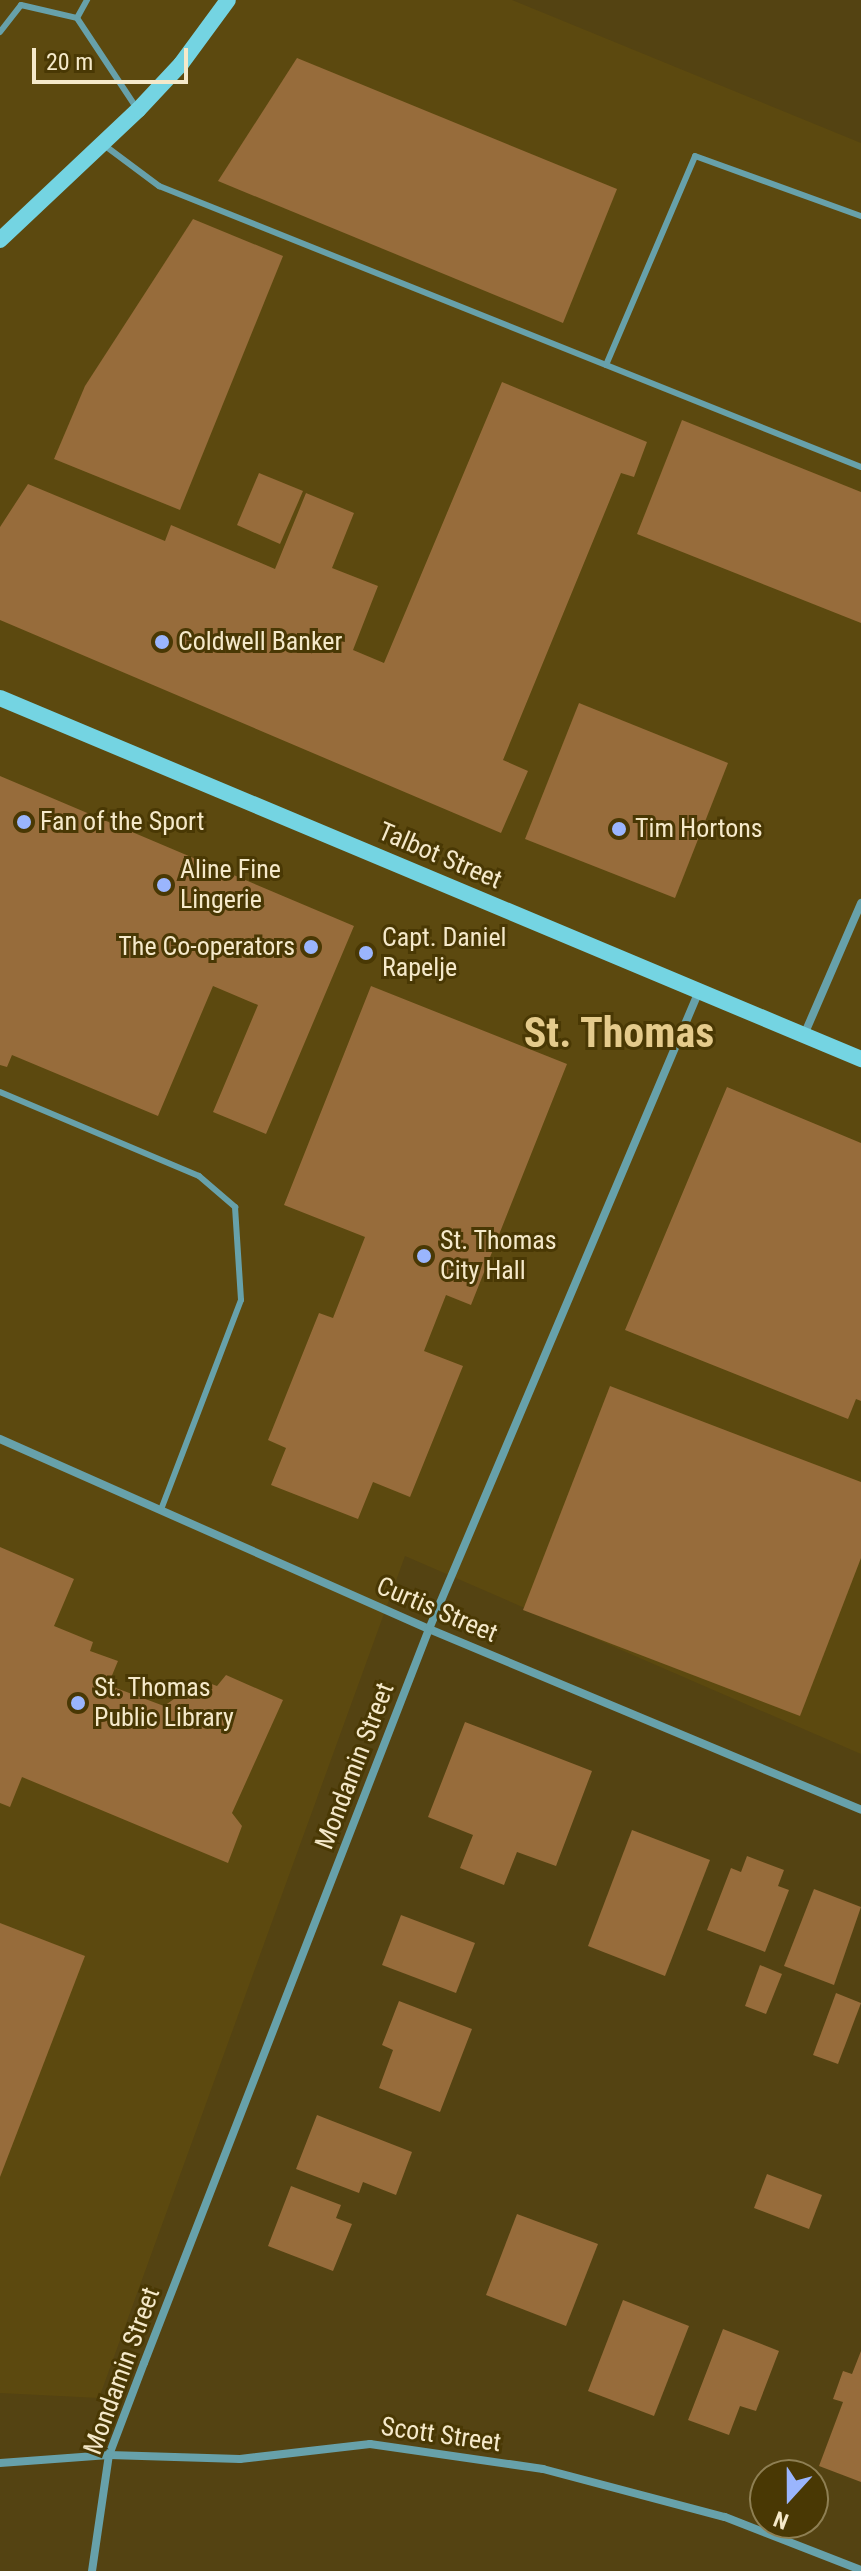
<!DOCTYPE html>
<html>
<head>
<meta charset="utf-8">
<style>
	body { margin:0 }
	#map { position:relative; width:861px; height:2571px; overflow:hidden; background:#544312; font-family:"Roboto Condensed",sans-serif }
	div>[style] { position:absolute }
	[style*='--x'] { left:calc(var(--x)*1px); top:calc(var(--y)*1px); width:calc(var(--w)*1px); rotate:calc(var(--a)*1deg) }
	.built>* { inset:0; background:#5c490f }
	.building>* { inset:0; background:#976c3b }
	.lane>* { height:6px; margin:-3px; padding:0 3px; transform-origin:3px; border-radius:3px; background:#67a1aa }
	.street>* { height:8px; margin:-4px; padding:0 4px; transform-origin:4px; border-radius:4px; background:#67a1aa }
	.secondary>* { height:16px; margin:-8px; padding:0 8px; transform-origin:8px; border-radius:8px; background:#74d4e2 }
	.dots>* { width:22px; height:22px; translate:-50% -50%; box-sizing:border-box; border:4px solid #493804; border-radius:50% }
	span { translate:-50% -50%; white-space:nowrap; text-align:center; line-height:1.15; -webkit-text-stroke:6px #493804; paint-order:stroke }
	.poi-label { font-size:26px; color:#f5e9ca }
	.left { translate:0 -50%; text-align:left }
	.right { translate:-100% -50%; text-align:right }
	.street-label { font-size:26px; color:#f5e9ca }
	.town-label { font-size:42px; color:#e5cb8c; font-weight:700 }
	.north { position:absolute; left:749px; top:2459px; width:80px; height:80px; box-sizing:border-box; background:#493804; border:2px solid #8e7f53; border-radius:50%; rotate:201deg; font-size:22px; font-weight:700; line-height:32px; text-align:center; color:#f5e9ca }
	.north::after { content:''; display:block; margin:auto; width:28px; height:36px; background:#9ab5fd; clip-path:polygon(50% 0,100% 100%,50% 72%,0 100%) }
	.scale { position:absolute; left:32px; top:48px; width:156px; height:36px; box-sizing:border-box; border:4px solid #f5e9ca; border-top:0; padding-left:10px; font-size:24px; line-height:28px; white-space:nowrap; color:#f5e9ca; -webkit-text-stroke:6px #493804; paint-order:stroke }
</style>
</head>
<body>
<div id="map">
	<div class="built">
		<i style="clip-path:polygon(0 0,512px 0,861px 143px,861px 1754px,405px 1556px,99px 2398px,0 2393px)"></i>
	</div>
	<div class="building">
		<i style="clip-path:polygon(297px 58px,617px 189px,563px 323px,218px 181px)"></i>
		<i style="clip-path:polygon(193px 219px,283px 256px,180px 510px,54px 459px,85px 386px)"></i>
		<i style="clip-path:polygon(502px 382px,647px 442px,634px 477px,621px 473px,503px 760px,528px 771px,501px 833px,0 620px,0 527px,28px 484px,165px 541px,171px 525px,275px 569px,306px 493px,354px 513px,332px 568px,378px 586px,353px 650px,384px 663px)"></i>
		<i style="clip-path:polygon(682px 420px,861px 492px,861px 623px,637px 534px)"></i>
		<i style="clip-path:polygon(259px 473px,303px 491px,280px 544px,237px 525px)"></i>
		<i style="clip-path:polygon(579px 703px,728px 763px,675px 898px,525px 839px)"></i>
		<i style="clip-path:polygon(0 776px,354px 926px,266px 1134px,213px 1112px,258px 1005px,213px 986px,158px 1116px,12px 1055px,7px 1067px,0 1065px)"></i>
		<i style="clip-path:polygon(371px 986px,567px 1064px,471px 1305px,446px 1295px,424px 1351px,463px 1366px,410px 1497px,373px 1482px,358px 1519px,271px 1485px,286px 1448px,268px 1440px,319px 1313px,333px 1318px,365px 1237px,284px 1205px)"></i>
		<i style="clip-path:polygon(727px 1087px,861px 1143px,861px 1401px,856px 1399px,848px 1419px,625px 1330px)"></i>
		<i style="clip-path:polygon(610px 1386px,861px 1482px,861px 1558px,800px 1716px,523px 1610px)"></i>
		<i style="clip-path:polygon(0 1547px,74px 1579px,54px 1626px,93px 1642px,90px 1651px,118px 1661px,108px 1685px,164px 1706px,201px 1680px,217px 1686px,226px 1675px,283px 1700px,232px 1813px,242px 1826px,228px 1863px,22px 1777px,10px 1807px,0 1803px)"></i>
		<i style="clip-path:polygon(465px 1722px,592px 1771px,556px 1866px,517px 1852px,504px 1885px,460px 1868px,473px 1835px,428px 1817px)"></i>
		<i style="clip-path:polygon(632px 1830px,710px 1860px,665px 1976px,588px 1946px)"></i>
		<i style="clip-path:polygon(747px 1856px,784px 1870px,778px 1886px,789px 1890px,765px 1952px,707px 1930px,731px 1868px,741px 1872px)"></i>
		<i style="clip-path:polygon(814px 1889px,861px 1907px,834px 1985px,784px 1966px)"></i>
		<i style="clip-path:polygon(401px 1915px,475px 1943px,456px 1993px,382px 1965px)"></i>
		<i style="clip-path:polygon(0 1923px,85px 1956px,0 2177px)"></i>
		<i style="clip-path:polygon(760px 1965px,782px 1974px,766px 2014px,745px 2006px)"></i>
		<i style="clip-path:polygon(836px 1993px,861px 2003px,838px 2064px,813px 2055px)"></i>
		<i style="clip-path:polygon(399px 2001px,472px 2029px,440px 2112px,379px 2088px,393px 2050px,382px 2045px)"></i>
		<i style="clip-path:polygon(317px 2115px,412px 2152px,396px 2195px,363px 2182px,359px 2193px,296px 2169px)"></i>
		<i style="clip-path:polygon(767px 2174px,822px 2195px,809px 2229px,754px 2208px)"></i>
		<i style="clip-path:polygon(291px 2186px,341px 2205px,336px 2218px,352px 2224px,333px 2271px,268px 2246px)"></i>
		<i style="clip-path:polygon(517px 2214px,598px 2244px,566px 2326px,486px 2295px)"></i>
		<i style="clip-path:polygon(623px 2300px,689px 2326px,654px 2416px,588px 2391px)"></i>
		<i style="clip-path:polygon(723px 2329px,779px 2351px,756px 2411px,740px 2406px,729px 2435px,688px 2420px)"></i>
		<i style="clip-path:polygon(861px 2351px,861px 2482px,819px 2466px,843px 2402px,833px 2399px,843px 2371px,852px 2374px)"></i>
	</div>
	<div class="lane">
		<i style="--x:77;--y:18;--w:21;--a:-61"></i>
		<i style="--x:0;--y:32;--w:34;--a:-52"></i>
		<i style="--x:21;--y:5;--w:57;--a:13.1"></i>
		<i style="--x:77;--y:18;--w:107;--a:56.5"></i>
		<i style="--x:104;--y:145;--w:69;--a:36.7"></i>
		<i style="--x:159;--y:186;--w:756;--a:21.82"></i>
		<i style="--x:606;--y:365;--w:227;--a:-66.9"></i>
		<i style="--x:695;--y:156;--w:177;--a:19.9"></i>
		<i style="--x:0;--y:1092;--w:216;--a:22.9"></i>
		<i style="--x:199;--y:1176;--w:48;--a:40.7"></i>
		<i style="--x:235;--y:1207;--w:93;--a:86.3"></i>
		<i style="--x:241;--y:1300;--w:225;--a:110.9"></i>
	</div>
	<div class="street">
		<i style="--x:804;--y:1035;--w:144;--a:-66.6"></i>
		<i style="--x:0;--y:1439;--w:469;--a:23.9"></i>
		<i style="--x:429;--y:1629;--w:468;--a:22.7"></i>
		<i style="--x:0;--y:2463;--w:109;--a:-4.2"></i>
		<i style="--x:109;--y:2455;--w:131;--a:1.7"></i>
		<i style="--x:240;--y:2459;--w:131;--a:-6.6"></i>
		<i style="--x:370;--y:2444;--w:175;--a:8.2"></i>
		<i style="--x:543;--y:2469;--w:188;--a:14.8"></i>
		<i style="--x:725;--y:2517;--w:146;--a:21.3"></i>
		<i style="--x:92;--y:2571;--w:117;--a:-81.7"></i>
		<i style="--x:109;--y:2455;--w:98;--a:-69.2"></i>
		<i style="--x:144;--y:2363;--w:787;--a:-68.78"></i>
		<i style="--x:429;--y:1629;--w:693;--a:-67.06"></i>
	</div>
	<div class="secondary">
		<i style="--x:0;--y:240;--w:190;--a:-43.3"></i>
		<i style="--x:138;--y:110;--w:63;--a:-46.9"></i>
		<i style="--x:181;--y:64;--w:79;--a:-53.7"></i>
		<i style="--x:0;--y:698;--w:934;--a:22.75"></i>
	</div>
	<div class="dots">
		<i style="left:162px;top:642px;background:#9ab5fd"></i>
		<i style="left:24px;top:822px;background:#9ab5fd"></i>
		<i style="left:619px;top:829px;background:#9ab5fd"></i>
		<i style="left:164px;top:885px;background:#9ab5fd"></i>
		<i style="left:311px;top:947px;background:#9ab5fd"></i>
		<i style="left:366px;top:953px;background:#9ab5fd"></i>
		<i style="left:424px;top:1256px;background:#9ab5fd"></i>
		<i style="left:78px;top:1703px;background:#9ab5fd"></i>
	</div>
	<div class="poi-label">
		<span class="left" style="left:178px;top:642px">Coldwell Banker</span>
		<span class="left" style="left:40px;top:822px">Fan of the Sport</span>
		<span class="left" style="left:635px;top:829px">Tim Hortons</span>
		<span class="left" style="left:180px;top:885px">Aline Fine<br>Lingerie</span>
		<span class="left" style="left:382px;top:953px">Capt. Daniel<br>Rapelje</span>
		<span class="right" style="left:295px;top:947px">The Co-operators</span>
		<span class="left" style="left:440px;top:1256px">St. Thomas<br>City Hall</span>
		<span class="left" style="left:94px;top:1703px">St. Thomas<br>Public Library</span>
	</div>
	<div class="street-label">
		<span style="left:440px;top:856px;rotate:23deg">Talbot Street</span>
		<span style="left:437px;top:1610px;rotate:23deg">Curtis Street</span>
		<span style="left:355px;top:1766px;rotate:-69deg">Mondamin Street</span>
		<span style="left:122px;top:2371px;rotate:-70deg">Mondamin Street</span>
		<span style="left:441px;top:2435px;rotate:8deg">Scott Street</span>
	</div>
	<div class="town-label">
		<span style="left:619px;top:1033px">St. Thomas</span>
	</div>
	<div class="north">N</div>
	<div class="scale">20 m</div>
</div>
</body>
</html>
